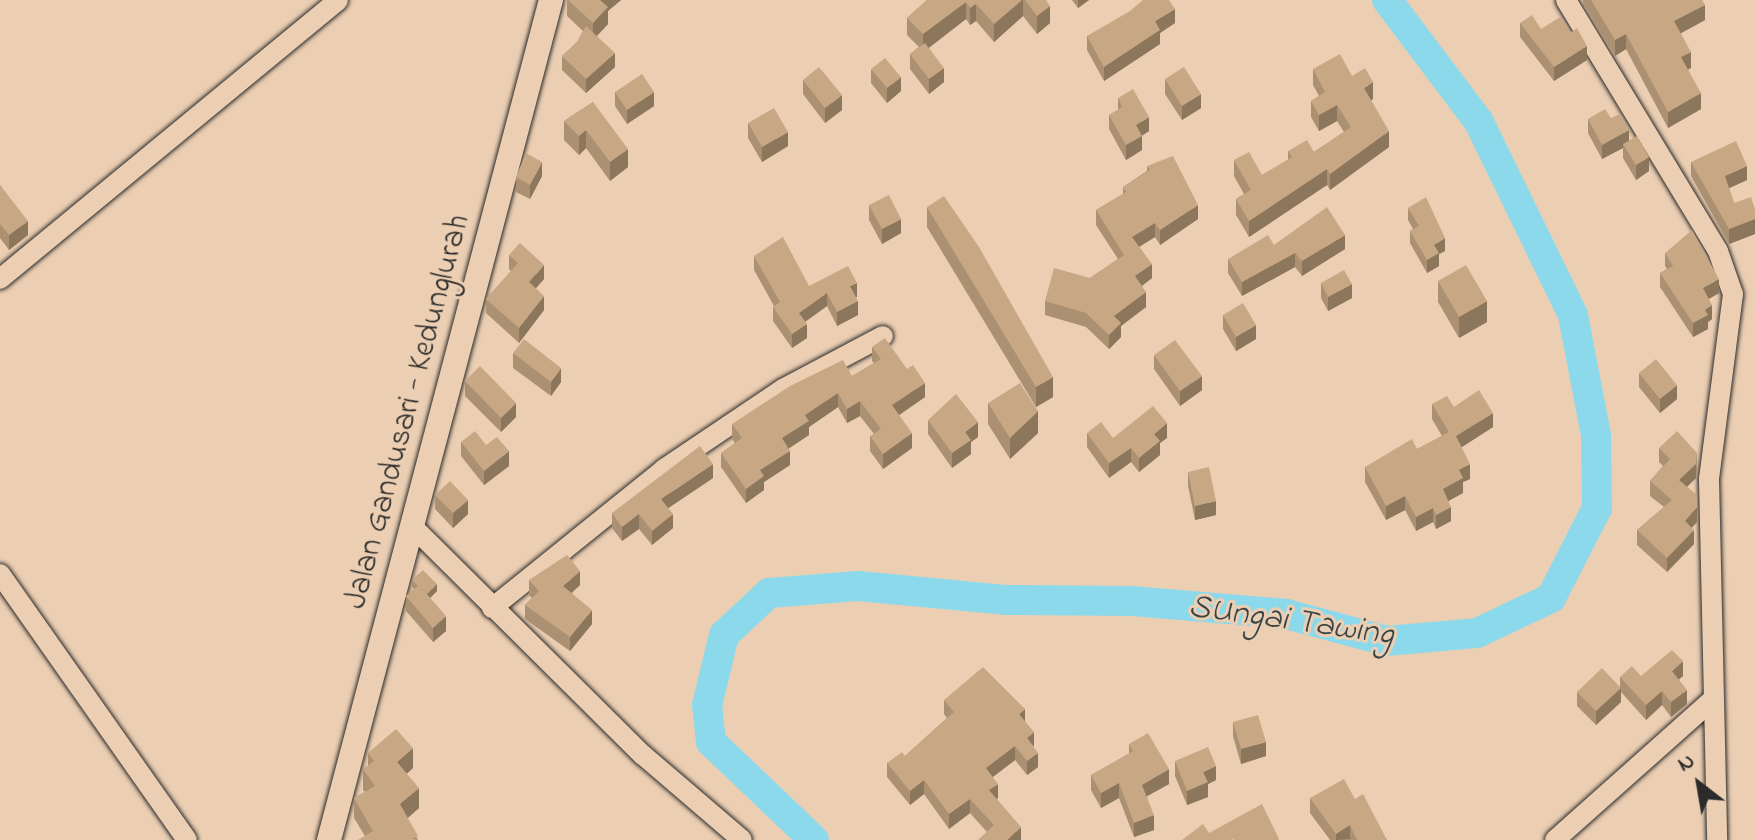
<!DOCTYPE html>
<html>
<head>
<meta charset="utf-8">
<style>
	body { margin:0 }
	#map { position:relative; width:1755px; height:840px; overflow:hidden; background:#eccfb3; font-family:"Indie Flower",sans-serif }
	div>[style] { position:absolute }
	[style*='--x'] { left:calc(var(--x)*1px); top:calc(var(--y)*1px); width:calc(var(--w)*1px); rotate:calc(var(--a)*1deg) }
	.river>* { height:30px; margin:-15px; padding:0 15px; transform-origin:15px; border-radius:15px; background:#8cd9eb }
	.roads { filter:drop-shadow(0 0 2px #2b2b2b) drop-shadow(0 0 2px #2b2b2b) }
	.minor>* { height:20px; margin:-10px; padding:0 10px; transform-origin:10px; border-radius:10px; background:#eccfb3 }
	.tertiary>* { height:24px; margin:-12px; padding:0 12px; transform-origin:12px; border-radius:12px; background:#eccfb3 }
	.wall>* { inset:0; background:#ac9072 }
	.shaded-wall>* { inset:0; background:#8c765c }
	.building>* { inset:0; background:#c8a884 }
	span { translate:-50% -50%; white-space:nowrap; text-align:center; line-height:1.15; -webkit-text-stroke:6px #eccfb3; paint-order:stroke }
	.street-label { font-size:32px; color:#2b2b2b }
	.water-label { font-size:34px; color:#3a4548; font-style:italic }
	.north { position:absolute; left:1659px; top:744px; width:80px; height:80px; -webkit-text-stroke:6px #eccfb3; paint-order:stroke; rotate:329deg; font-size:22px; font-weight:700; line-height:32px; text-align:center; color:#2b2b2b }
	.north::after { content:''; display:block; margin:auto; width:28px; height:36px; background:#2b2b2b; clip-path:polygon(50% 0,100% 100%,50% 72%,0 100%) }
</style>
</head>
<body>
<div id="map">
	<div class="river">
		<i style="--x:814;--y:840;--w:142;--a:-136.4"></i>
		<i style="--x:711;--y:742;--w:37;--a:-96"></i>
		<i style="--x:707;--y:705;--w:72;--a:-76.3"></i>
		<i style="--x:724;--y:635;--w:62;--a:-43"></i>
		<i style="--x:769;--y:593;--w:89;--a:-4.5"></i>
		<i style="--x:858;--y:586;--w:148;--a:5.4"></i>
		<i style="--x:1005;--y:600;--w:127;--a:0.5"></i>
		<i style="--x:1132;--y:601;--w:155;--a:4.8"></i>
		<i style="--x:1286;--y:614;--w:104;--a:15.1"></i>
		<i style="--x:1386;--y:641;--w:91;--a:-5"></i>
		<i style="--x:1477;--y:633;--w:82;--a:-25.3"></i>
		<i style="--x:1551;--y:598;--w:101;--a:-62.9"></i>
		<i style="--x:1597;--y:508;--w:73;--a:-90.8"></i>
		<i style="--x:1596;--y:435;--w:122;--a:-100.9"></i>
		<i style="--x:1573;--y:315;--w:215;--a:-116"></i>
		<i style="--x:1479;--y:122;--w:153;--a:-127"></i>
	</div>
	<div class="roads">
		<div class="minor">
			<i style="--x:1566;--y:0;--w:293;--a:58.8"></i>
			<i style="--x:1718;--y:251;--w:46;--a:70.8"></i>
			<i style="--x:1733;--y:294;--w:187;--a:97.4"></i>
			<i style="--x:1709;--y:479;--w:361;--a:88.7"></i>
			<i style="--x:0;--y:279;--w:438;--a:-39.5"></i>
			<i style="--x:411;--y:525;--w:327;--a:44.8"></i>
			<i style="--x:643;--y:755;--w:130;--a:40.6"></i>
			<i style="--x:0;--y:574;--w:325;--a:54.9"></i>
			<i style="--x:492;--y:608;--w:221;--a:-38.9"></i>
			<i style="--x:664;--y:469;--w:143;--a:-33.9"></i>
			<i style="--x:783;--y:389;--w:113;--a:-27.9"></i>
			<i style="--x:1555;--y:840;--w:208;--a:-41.7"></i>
		</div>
		<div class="tertiary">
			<i style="--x:329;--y:840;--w:869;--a:-75.2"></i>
		</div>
	</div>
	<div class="wall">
		<i style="clip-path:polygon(567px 0,621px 0,608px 11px,608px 24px,597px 36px,615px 67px,586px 93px,562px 70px,562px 56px,577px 42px,583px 31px,567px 16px)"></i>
		<i style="clip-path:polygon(927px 0,1046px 0,1050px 23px,1037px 34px,1023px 16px,994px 42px,976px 21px,970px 25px,966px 19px,929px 48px,944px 82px,929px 94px,910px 69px,910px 54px,919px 47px,907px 35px,907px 18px)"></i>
		<i style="clip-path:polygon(1072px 0,1089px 0,1078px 8px)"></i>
		<i style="clip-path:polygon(1583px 0,1702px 0,1705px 20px,1681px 33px,1691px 68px,1688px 69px,1701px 109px,1668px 128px,1626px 49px,1615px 56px,1583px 3px)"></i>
		<i style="clip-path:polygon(1175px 23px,1160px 33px,1160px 44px,1104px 81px,1087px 50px,1087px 36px)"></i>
		<i style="clip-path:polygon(1520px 23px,1541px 29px,1570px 33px,1587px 60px,1554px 81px,1520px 37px)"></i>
		<i style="clip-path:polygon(871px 69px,901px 91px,887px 103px,871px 83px)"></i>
		<i style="clip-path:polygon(1313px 69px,1352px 76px,1373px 99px,1371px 100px,1389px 147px,1330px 190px,1327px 185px,1249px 237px,1236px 215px,1236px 199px,1244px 194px,1234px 176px,1234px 160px,1262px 175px,1288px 160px,1288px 151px,1314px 152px,1344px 132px,1337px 121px,1319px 131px,1311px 117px,1311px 101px,1319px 96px,1313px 85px)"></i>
		<i style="clip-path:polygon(1165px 79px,1201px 108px,1182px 120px,1165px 94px)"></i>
		<i style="clip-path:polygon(803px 80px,842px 110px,825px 123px,803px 94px)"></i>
		<i style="clip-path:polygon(615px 92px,654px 106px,627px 124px,615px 106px)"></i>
		<i style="clip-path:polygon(1118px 98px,1149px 131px,1142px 136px,1142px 150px,1126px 160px,1109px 129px,1109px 115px,1118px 110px)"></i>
		<i style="clip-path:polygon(593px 102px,628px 167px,610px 181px,586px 148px,579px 155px,564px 140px,564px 121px)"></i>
		<i style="clip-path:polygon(1611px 118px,1629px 140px,1649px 171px,1636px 180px,1623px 158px,1623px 148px,1602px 159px,1588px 133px,1588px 119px)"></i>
		<i style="clip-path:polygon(748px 123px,788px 146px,762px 162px,748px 138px)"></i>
		<i style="clip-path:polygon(1691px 162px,1747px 180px,1729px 188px,1734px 203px,1755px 209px,1755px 234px,1729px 244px,1691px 176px)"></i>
		<i style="clip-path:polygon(1147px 166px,1198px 219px,1160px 245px,1155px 237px,1139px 247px,1152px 278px,1142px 286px,1146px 307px,1121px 326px,1121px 337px,1109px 349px,1086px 327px,1045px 315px,1045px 301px,1090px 278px,1118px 259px,1096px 225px,1096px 210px,1123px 194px,1123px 187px,1147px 171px)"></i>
		<i style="clip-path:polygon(542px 176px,530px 199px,516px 192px,516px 177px)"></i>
		<i style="clip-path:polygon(0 185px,28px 235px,9px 250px,0 238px)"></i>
		<i style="clip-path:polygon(869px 205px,901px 233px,882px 244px,869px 220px)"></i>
		<i style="clip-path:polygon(927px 207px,1053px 397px,1036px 407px,927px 227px)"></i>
		<i style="clip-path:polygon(1408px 208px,1445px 251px,1439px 254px,1439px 266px,1427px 273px,1410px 243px,1410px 231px,1413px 229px,1408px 220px)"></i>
		<i style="clip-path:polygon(1274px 245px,1345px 249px,1302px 276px,1295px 267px,1242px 296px,1228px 273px,1228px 259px)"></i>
		<i style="clip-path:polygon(1665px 253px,1719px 293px,1709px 299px,1712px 319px,1708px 322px,1708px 329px,1693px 337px,1660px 287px,1660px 273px,1667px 269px,1665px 266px)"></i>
		<i style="clip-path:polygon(509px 255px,544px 279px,536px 288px,544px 310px,519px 343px,486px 313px,486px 299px,511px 271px,509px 269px)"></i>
		<i style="clip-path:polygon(754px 256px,809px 286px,857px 297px,856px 297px,858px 315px,837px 326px,827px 306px,805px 322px,807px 338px,792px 348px,773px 321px,773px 307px,774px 306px,754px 270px)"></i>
		<i style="clip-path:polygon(1438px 281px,1487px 322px,1459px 338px,1438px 302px)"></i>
		<i style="clip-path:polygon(1321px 283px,1352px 298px,1328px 311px,1321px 298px)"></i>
		<i style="clip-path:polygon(1223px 315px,1256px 339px,1236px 351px,1223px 329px)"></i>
		<i style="clip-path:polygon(872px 347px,925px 397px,899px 415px,912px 448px,883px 469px,870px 451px,870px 436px,874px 434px,860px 416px,847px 423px,838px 407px,809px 427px,809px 435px,789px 448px,790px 465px,764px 482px,764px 490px,746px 503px,721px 467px,721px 453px,735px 443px,732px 439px,732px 424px,852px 376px,874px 363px,872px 361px)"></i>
		<i style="clip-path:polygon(513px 353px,561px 382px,551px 396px,513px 368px)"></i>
		<i style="clip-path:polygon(1154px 355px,1202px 390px,1180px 406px,1154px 369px)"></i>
		<i style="clip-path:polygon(1639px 373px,1677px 399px,1660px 413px,1639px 387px)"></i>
		<i style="clip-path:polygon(465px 381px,516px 417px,501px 432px,465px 396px)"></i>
		<i style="clip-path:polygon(988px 403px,1038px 433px,1010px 459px,988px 424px)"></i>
		<i style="clip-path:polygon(1432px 404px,1454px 407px,1493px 427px,1461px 447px,1470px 479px,1463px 482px,1463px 493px,1448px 501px,1451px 521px,1436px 529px,1433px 522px,1416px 531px,1405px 510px,1386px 520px,1365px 482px,1365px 467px,1417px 449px,1442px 436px,1432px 419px)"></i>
		<i style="clip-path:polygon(928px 420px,978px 437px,971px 442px,971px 454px,952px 468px,928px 434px)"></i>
		<i style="clip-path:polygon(1087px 433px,1113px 438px,1167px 438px,1160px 443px,1160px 455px,1139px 472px,1131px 462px,1109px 478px,1087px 447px)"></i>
		<i style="clip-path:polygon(461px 442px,486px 445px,509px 466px,484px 485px,461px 456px)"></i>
		<i style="clip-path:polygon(1659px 448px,1697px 467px,1696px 478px,1687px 487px,1697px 522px,1692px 527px,1694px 544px,1667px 572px,1637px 545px,1637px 530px,1664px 507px,1650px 496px,1650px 481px,1663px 466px,1659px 462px)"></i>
		<i style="clip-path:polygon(1188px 472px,1216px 515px,1195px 520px,1188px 486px)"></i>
		<i style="clip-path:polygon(713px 478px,668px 508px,673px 528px,652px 545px,639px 529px,622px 541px,612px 528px,612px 513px)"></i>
		<i style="clip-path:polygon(435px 495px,468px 514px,453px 528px,435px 509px)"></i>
		<i style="clip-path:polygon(412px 580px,437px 591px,430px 598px,446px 631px,433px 642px,406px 611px,406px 596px,414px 589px,412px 587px)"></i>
		<i style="clip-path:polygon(529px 580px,580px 585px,572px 593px,592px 624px,570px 651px,525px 619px,525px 605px,532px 598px,529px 595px)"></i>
		<i style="clip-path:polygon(1683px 676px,1678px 679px,1687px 704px,1671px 717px,1662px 705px,1646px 720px,1621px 692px,1621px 702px,1596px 725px,1577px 706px,1577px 692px,1620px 687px,1620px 677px)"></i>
		<i style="clip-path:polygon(944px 700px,1025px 721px,1033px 747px,1038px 767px,1027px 775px,1015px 760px,993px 777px,998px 798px,997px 799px,1021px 840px,987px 832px,970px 813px,949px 829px,924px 794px,910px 805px,887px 777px,887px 763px,905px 756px,947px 718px,944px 714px)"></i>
		<i style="clip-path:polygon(1233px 722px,1266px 756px,1241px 764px,1233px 736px)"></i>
		<i style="clip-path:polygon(1129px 744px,1169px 784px,1147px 796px,1154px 830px,1134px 837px,1119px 798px,1101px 808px,1091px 790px,1091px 775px,1129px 754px)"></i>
		<i style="clip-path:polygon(368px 753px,413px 768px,406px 774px,419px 808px,407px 818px,418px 840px,365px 836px,354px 818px,354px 798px,365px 792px,363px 790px,363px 769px,368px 766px)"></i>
		<i style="clip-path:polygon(1175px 761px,1216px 780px,1208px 784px,1208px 797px,1187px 805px,1175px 776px)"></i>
		<i style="clip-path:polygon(1310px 798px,1355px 799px,1387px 840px,1330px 840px,1310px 813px)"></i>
	</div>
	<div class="shaded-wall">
		<i style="clip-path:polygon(600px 0,621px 0,608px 11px,608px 24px,593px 40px,593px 23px)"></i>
		<i style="clip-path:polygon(1022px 0,1023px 0,1023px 16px,994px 42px,994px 24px)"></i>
		<i style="clip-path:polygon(1078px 0,1089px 0,1078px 8px)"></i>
		<i style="clip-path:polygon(966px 2px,966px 19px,923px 52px,923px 34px)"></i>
		<i style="clip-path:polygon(976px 4px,976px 21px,970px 25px,970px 8px)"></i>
		<i style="clip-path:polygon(1705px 5px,1705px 20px,1674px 37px,1674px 21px)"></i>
		<i style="clip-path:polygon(1050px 6px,1050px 23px,1037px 34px,1037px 16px)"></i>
		<i style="clip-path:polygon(1175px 9px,1175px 23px,1160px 33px,1160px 44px,1104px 81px,1104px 67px,1155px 21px)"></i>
		<i style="clip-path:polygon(1626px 34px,1626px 49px,1615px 56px,1615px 40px)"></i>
		<i style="clip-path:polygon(1587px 46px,1587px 60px,1554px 81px,1554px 67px)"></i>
		<i style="clip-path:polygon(1691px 52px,1691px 68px,1681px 73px,1681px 57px)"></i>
		<i style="clip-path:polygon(615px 53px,615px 67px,586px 93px,586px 79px)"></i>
		<i style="clip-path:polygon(944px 68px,944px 82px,929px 94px,929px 79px)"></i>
		<i style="clip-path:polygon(901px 77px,901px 91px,887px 103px,887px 88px)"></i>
		<i style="clip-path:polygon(1373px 82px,1373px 99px,1364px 104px,1364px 88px)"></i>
		<i style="clip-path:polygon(654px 92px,654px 106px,627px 124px,627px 110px)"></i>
		<i style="clip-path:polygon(1701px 93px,1701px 109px,1668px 128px,1668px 112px)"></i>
		<i style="clip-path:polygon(1201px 94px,1201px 108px,1182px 120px,1182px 106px)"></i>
		<i style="clip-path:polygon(842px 95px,842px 110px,825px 123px,825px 108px)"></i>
		<i style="clip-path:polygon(1337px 105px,1337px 121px,1319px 131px,1319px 115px)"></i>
		<i style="clip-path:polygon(1149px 117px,1149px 131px,1136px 139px,1136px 125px)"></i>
		<i style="clip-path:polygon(586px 130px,586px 148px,579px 155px,579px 136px)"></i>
		<i style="clip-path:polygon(1629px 130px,1629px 144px,1623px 144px,1623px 148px,1602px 159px,1602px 145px)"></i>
		<i style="clip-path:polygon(1389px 131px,1389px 147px,1330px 190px,1330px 174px)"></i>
		<i style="clip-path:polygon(788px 132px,788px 146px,762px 162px,762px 147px)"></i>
		<i style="clip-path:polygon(1142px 136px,1142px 150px,1126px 160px,1126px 145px)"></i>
		<i style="clip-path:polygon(628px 149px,628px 167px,610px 181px,610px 162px)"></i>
		<i style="clip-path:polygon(1649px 157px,1649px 171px,1636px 180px,1636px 165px)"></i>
		<i style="clip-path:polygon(542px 162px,542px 176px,530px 199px,530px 185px)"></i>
		<i style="clip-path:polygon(1747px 166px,1747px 180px,1725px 190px,1725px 176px)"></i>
		<i style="clip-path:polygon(1327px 169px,1327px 185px,1249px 237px,1249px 221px)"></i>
		<i style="clip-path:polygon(1198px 205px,1198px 219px,1160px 245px,1160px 230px)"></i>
		<i style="clip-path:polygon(901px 219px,901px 233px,882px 244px,882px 229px)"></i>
		<i style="clip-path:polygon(1755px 219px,1755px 234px,1729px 244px,1729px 229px)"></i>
		<i style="clip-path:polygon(28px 221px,28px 235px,9px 250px,9px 235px)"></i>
		<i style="clip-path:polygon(1155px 223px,1155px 237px,1132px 251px,1132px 237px)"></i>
		<i style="clip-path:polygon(1345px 235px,1345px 249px,1302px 276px,1302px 261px)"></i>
		<i style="clip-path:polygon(1445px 238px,1445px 251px,1439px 254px,1439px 266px,1427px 273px,1427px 260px,1434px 245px)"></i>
		<i style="clip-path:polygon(1295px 253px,1295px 267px,1242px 296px,1242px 282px)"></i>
		<i style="clip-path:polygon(1152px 264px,1152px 278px,1135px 291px,1135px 276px)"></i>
		<i style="clip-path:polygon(544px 265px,544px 279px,529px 296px,529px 282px)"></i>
		<i style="clip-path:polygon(1719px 279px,1719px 293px,1703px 302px,1703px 288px)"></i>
		<i style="clip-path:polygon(857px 283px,857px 297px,850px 300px,850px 286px)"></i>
		<i style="clip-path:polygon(1352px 284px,1352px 298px,1328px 311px,1328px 297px)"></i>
		<i style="clip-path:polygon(1146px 292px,1146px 307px,1121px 326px,1121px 337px,1109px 349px,1109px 335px,1114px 316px)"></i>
		<i style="clip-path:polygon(827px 293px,827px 306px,799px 326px,799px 313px)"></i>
		<i style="clip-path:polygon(544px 296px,544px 310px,519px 343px,519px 328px)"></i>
		<i style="clip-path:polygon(858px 301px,858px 315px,837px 326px,837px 312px)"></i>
		<i style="clip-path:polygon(1487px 301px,1487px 322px,1459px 338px,1459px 317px)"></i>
		<i style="clip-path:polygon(1712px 305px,1712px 319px,1708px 322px,1708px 329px,1693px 337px,1693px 323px,1705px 310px)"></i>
		<i style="clip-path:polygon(807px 324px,807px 338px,792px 348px,792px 334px)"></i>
		<i style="clip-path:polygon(1256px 325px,1256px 339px,1236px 351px,1236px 337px)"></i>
		<i style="clip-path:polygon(561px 368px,561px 382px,551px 396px,551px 382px)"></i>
		<i style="clip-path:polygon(1202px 376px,1202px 390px,1180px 406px,1180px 391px)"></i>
		<i style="clip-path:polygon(1053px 377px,1053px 397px,1036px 407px,1036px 387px)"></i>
		<i style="clip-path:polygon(925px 383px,925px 397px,892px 420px,892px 405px)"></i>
		<i style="clip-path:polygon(1677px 385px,1677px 399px,1660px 413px,1660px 399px)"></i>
		<i style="clip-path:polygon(838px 393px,838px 407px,809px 427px,809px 435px,782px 453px,782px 438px,805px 415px)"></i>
		<i style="clip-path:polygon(860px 401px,860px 416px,847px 423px,847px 409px)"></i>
		<i style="clip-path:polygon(516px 403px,516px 417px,501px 432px,501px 418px)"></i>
		<i style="clip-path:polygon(1038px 411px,1038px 433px,1010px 459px,1010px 438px)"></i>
		<i style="clip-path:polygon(1493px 413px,1493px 427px,1456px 451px,1456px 436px)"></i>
		<i style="clip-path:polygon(978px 422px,978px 437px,971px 442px,971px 454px,952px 468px,952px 453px,965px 432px)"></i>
		<i style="clip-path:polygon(1167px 423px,1167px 438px,1160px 443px,1160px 455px,1139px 472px,1139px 458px,1154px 434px)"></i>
		<i style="clip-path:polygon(912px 433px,912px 448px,883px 469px,883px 454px)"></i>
		<i style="clip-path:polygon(1131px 448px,1131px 462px,1109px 478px,1109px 463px)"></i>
		<i style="clip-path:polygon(509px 451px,509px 466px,484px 485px,484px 471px)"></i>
		<i style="clip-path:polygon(790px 451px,790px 465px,764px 482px,764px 490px,746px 503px,746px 489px,760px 470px)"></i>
		<i style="clip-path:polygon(1697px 453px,1696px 478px,1679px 494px,1679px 480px)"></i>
		<i style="clip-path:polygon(713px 464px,713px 478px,661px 513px,661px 499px)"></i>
		<i style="clip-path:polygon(1470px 464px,1470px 479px,1463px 482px,1463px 493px,1443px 504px,1443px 489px,1459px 470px)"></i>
		<i style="clip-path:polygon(1405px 496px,1405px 510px,1386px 520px,1386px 506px)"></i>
		<i style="clip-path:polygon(468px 500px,468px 514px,453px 528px,453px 513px)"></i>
		<i style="clip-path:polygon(1216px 501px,1216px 515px,1195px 520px,1195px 506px)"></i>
		<i style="clip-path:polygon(1451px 507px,1451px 521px,1436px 529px,1436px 515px)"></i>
		<i style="clip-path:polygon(1697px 507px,1697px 522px,1685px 535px,1685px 521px)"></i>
		<i style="clip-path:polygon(1433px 508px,1433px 522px,1416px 531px,1416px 517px)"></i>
		<i style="clip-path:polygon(639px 514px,639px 529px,622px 541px,622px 527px)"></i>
		<i style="clip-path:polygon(673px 514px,673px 528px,652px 545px,652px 531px)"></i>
		<i style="clip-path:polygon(1694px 530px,1694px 544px,1667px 572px,1667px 558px)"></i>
		<i style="clip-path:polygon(580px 571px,580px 585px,563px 600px,563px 586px)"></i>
		<i style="clip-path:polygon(437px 584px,437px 591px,426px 602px,426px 594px)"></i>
		<i style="clip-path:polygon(592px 610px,592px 624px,570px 651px,570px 637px)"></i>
		<i style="clip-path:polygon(446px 616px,446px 631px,433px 642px,433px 628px)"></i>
		<i style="clip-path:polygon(1683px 661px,1683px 676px,1672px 686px,1672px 671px)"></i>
		<i style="clip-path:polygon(1621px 688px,1621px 702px,1596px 725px,1596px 711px)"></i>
		<i style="clip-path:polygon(1687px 690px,1687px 704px,1671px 717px,1671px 702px)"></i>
		<i style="clip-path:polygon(1662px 691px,1662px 705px,1646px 720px,1646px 705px)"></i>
		<i style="clip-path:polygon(1025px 709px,1025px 723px,1019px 714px)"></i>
		<i style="clip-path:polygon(1034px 732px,1034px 747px,1027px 738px)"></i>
		<i style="clip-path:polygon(1266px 742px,1266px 756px,1241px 764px,1241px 749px)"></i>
		<i style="clip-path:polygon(1015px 746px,1015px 760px,986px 782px,986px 768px)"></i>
		<i style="clip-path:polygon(413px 748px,413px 768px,397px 783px,397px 762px)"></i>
		<i style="clip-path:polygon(1038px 753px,1038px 767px,1027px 775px,1027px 761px)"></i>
		<i style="clip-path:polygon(1216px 766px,1216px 780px,1208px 784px,1208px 797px,1187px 805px,1187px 791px,1203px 772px)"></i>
		<i style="clip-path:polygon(1169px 769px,1169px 784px,1142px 799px,1142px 785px)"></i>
		<i style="clip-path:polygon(924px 780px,924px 794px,910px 805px,910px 791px)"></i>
		<i style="clip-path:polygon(1119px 783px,1119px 798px,1101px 808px,1101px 793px)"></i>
		<i style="clip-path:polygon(998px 784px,998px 798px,989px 804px,989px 790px)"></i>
		<i style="clip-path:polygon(419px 788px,419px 808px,400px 825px,400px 804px)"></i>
		<i style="clip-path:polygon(970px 799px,970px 813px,949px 829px,949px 814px)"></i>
		<i style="clip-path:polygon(1154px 815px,1154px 830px,1134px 837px,1134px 823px)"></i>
		<i style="clip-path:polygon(1350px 825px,1350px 839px,1336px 840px,1336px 834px)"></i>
		<i style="clip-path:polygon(1021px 827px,1021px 840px,1007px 840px)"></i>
	</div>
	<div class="building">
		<i style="clip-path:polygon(568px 0,600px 0,608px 7px,593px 23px)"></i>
		<i style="clip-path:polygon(927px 0,1022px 0,994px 24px,976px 4px,970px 8px,966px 2px,923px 34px,907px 18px)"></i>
		<i style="clip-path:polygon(1025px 0,1046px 0,1050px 6px,1037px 16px)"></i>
		<i style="clip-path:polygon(1143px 0,1169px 0,1175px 9px,1155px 21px,1160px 30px,1104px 67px,1087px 36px,1130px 11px)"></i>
		<i style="clip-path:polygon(1591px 0,1702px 0,1705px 5px,1674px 21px,1691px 52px,1681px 57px,1701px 93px,1668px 112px,1626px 34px,1615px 40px)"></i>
		<i style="clip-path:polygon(1532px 15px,1541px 29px,1560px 17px,1570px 33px,1577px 28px,1587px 46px,1554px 67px,1520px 23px)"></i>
		<i style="clip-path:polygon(586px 26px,615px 53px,586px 79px,562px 56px,577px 42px)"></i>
		<i style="clip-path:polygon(925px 43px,944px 68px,929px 79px,910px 54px)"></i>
		<i style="clip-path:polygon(1340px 54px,1352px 76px,1365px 68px,1373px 82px,1364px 88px,1389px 131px,1330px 174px,1327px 169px,1249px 221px,1236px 199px,1251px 190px,1234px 160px,1249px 152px,1262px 175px,1292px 157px,1288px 151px,1307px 140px,1314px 152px,1351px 127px,1337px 105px,1319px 115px,1311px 101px,1325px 92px,1313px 69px)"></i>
		<i style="clip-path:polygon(885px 58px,901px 77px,887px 88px,871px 69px)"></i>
		<i style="clip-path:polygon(819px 67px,842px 95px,825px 108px,803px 80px)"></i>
		<i style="clip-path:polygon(1184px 67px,1201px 94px,1182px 106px,1165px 79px)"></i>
		<i style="clip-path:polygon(642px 74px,654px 92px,627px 110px,615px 92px)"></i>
		<i style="clip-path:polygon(1133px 89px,1149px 117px,1136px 125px,1142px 136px,1126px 145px,1109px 115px,1122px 107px,1118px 98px)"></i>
		<i style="clip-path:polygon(593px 102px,628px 149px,610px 162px,586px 130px,579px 136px,564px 121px)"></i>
		<i style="clip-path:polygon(774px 108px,788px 132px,762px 147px,748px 123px)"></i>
		<i style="clip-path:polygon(1605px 109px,1611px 118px,1620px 114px,1629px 130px,1602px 145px,1588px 119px)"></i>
		<i style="clip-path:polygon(1637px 136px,1649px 157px,1636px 165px,1623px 144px)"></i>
		<i style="clip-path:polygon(1736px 141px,1747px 166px,1725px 176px,1734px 203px,1751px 197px,1755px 209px,1755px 219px,1729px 229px,1691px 162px)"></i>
		<i style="clip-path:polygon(526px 153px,542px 162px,530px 185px,516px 177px)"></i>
		<i style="clip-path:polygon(1173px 156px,1198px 205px,1160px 230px,1155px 223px,1132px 237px,1152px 264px,1135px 276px,1146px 292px,1114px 316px,1121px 323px,1109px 335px,1086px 313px,1045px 301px,1054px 268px,1090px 278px,1124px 255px,1096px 210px,1126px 192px,1123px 187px,1150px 170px,1147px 166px)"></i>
		<i style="clip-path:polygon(0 185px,28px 221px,9px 235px,0 224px)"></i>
		<i style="clip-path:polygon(889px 195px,901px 219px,882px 229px,869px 205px)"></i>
		<i style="clip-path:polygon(944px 196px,979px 247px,1053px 377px,1036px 387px,927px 207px)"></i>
		<i style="clip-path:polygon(1426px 197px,1445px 238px,1434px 245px,1439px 253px,1427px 260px,1410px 231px,1419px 226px,1408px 208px)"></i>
		<i style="clip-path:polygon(1327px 207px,1345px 235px,1302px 261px,1295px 253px,1242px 282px,1228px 259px,1268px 235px,1274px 245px)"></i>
		<i style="clip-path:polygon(1692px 230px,1719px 279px,1703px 288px,1712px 305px,1705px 310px,1708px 315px,1693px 323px,1660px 273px,1673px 266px,1665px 253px)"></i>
		<i style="clip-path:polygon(783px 237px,809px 286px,848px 266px,857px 283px,850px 286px,858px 301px,837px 312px,827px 293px,799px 313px,807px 324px,792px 334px,773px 307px,780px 302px,754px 256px)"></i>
		<i style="clip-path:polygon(520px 243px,544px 265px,529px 282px,544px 296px,519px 328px,486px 299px,518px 263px,509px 255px)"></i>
		<i style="clip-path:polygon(1466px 265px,1487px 301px,1459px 317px,1438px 281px)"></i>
		<i style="clip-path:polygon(1344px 270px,1352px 284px,1328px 297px,1321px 283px)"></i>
		<i style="clip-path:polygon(1243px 303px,1256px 325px,1236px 337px,1223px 315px)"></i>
		<i style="clip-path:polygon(885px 338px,907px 369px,913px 365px,925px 383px,892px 405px,912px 433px,883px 454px,870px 436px,881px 429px,860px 401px,847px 409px,838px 393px,805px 415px,809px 421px,782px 438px,790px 451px,760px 470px,764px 476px,746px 489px,721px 453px,742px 438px,732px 424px,790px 386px,843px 360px,852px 376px,881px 359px,872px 347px)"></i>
		<i style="clip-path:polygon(524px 339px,561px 368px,551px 382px,513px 353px)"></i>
		<i style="clip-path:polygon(1175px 340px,1202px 376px,1180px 391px,1154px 355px)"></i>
		<i style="clip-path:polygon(1656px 359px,1677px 385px,1660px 399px,1639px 373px)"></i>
		<i style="clip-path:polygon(480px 366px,516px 403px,501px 418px,465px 381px)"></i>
		<i style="clip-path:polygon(1020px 383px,1038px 411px,1010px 438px,988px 403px)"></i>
		<i style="clip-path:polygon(1479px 390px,1493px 413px,1456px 436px,1470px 464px,1459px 470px,1463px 478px,1443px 489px,1451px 507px,1436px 515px,1433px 508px,1416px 517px,1405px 496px,1386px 506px,1365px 467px,1412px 439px,1417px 449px,1449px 432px,1432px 404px,1447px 396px,1454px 407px)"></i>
		<i style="clip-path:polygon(956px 394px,978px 422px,965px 432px,971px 440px,952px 453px,928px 420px)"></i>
		<i style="clip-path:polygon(1153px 406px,1167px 423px,1154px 434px,1160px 441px,1139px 458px,1131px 448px,1109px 463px,1087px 433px,1101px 422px,1113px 438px)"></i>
		<i style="clip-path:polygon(475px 431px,486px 445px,497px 437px,509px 451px,484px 471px,461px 442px)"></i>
		<i style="clip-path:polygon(1677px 431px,1697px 453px,1696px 464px,1679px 480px,1697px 495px,1697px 507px,1685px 521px,1694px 530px,1667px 558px,1637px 530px,1672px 500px,1650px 481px,1670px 459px,1659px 448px)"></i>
		<i style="clip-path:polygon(700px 446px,713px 464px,661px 499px,673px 514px,652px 531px,639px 514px,622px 527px,612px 513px)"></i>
		<i style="clip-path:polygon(1209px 467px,1216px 501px,1195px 506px,1188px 472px)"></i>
		<i style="clip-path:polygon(450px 481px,468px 500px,453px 513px,435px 495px)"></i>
		<i style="clip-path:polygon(567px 555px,580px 571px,563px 586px,592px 610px,570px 637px,525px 605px,539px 591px,529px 580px)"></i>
		<i style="clip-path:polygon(423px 570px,437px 584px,427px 594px,419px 585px,418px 586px,412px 580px)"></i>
		<i style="clip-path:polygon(419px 585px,446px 616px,433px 628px,406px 596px)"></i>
		<i style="clip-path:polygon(1672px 650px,1683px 661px,1672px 671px,1687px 690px,1671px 702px,1662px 691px,1646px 705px,1620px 677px,1632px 666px,1641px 676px)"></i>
		<i style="clip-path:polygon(983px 667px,1025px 709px,1019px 714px,1034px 732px,1027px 738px,1038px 753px,1027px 761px,1015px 746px,986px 768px,998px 784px,989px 790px,1021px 827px,1007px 840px,978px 840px,994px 825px,970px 799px,949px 814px,924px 780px,910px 791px,887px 763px,902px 752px,905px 756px,954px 712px,944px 700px)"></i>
		<i style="clip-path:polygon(1602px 668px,1621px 688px,1596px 711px,1577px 692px)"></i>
		<i style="clip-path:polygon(1258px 715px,1266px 742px,1241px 749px,1233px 722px)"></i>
		<i style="clip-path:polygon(396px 729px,413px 748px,397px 762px,419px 788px,400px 804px,418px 836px,410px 840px,358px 840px,373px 831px,354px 798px,375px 786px,363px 769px,374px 761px,368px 753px)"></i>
		<i style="clip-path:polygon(1148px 733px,1169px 769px,1142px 785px,1154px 815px,1134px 823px,1119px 783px,1101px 793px,1091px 775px,1133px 751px,1129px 744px)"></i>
		<i style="clip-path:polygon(1208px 747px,1216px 766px,1203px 772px,1208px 782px,1187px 791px,1175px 761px)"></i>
		<i style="clip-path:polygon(1344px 779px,1355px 799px,1363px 794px,1387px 840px,1357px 840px,1350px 825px,1336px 834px,1310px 798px)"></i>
		<i style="clip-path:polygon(1262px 804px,1279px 839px,1278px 840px,1234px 840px,1233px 839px,1232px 840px,1182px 840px,1203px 824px,1209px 833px)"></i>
	</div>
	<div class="street-label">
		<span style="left:409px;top:412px;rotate:-75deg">Jalan Gandusari - Kedunglurah</span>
	</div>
	<div class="water-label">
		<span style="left:1291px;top:622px;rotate:8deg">SUngai Tawing</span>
	</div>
	<div class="north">N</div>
</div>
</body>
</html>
